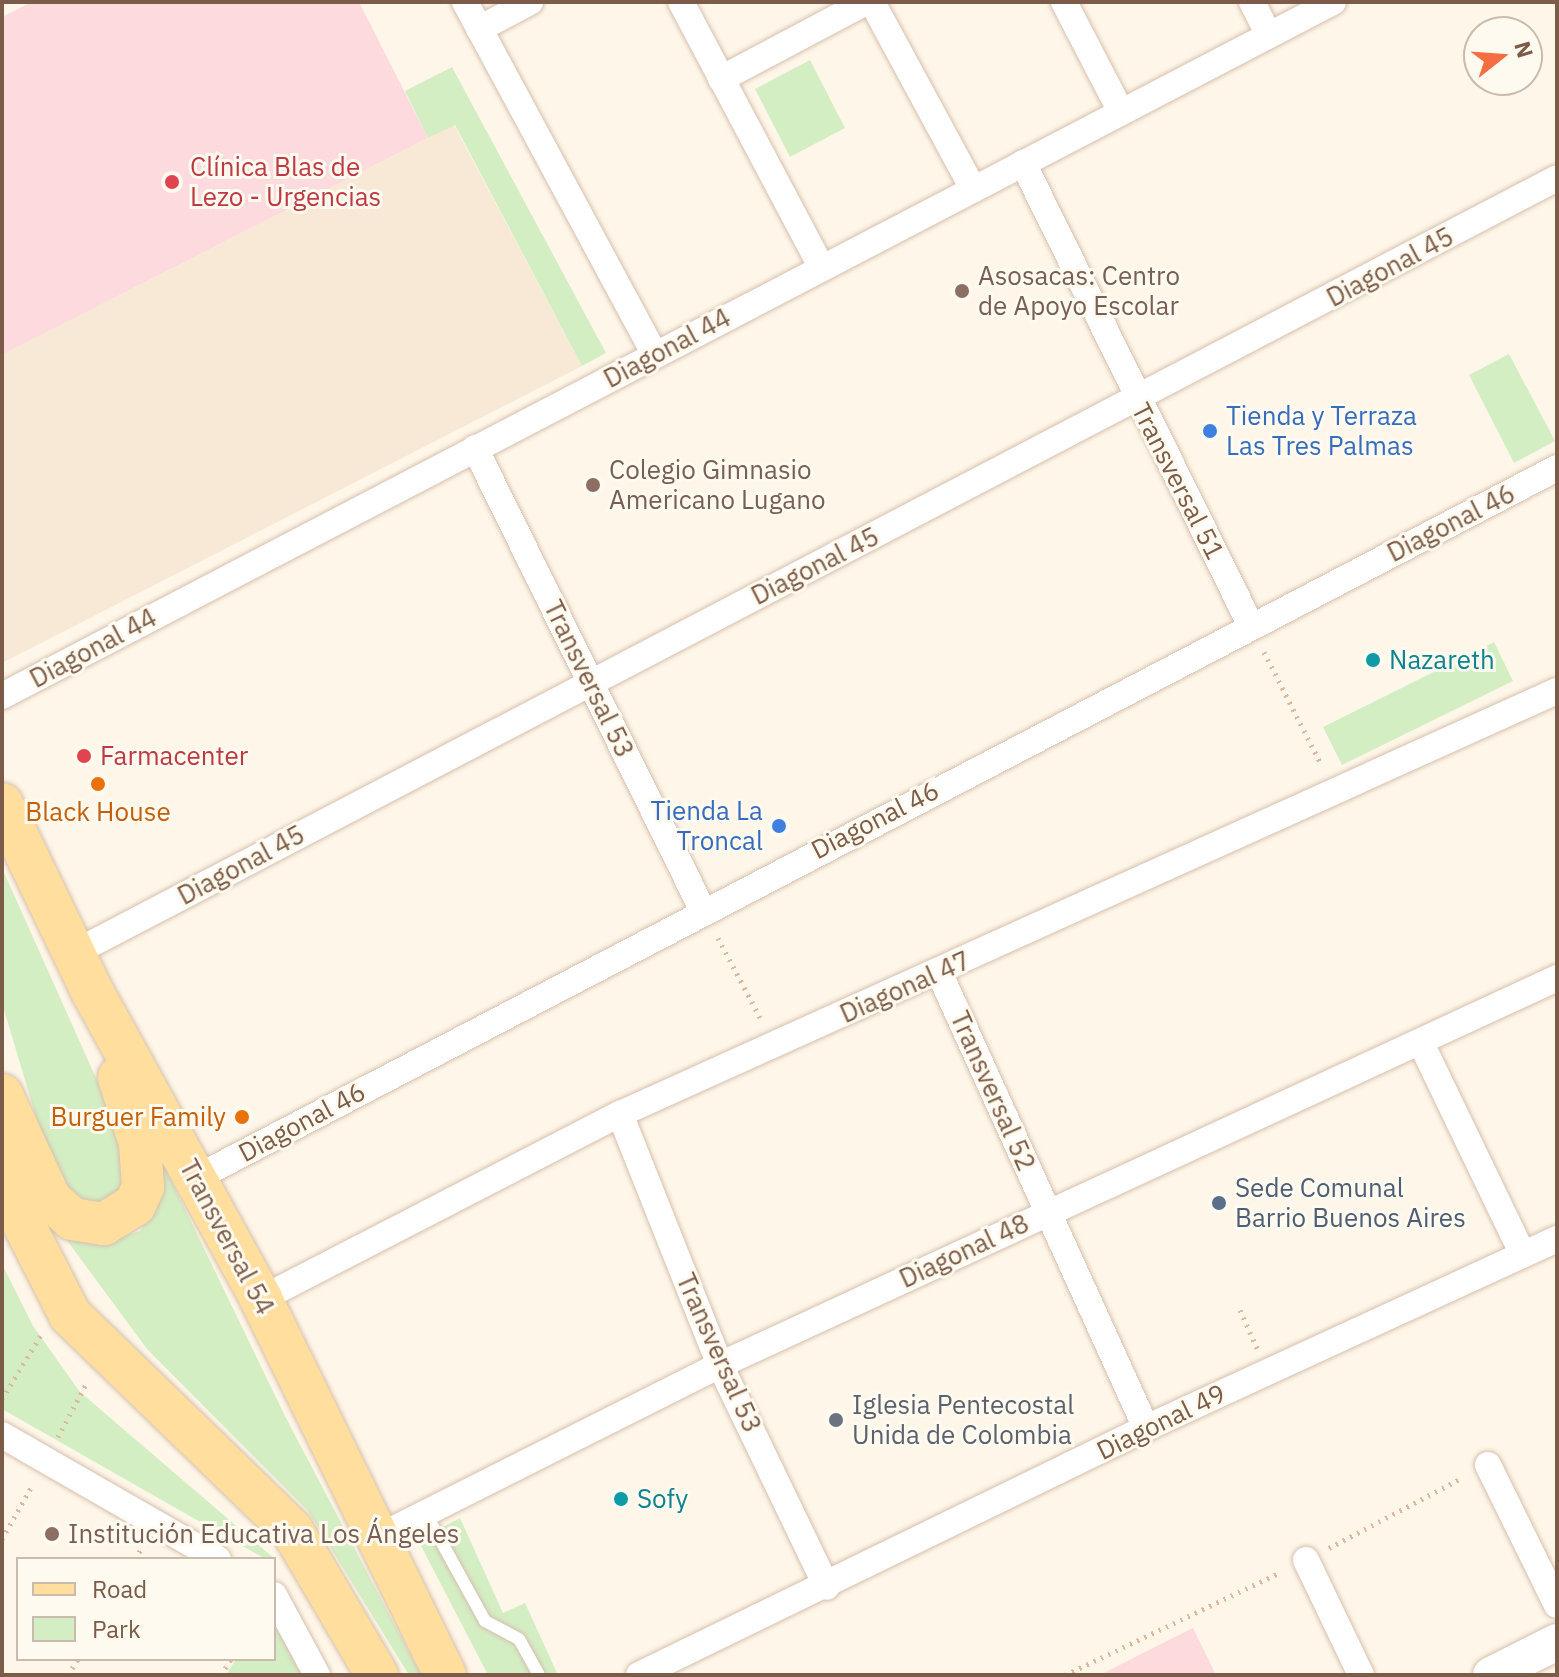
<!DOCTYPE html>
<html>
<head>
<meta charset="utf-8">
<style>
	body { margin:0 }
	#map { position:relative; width:1559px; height:1677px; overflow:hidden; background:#fef6e8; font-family:"IBM Plex Sans",sans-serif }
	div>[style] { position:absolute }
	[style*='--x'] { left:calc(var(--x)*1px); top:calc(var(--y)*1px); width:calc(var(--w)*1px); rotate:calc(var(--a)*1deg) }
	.residential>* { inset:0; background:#f7e9d5 }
	.medical>* { inset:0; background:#fddadd }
	.green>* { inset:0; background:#d4eec4 }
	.path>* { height:5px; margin-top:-2.5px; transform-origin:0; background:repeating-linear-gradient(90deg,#ddb89e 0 2px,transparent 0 8px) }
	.roads { filter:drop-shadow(0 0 2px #d5c0ae) drop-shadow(0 0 2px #d5c0ae) }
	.lane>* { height:12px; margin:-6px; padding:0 6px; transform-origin:6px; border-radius:6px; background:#fff }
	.street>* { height:26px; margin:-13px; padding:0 13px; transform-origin:13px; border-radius:13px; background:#fff }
	.secondary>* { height:36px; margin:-18px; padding:0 18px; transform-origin:18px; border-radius:18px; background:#fff }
	.primary>* { height:42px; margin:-21px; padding:0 21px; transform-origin:21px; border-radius:21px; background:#ffde9e }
	.dots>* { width:22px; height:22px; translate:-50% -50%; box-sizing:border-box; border:4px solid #fffaf0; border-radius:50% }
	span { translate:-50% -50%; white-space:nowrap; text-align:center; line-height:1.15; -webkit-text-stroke:6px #fffaf0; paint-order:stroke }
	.health-label { font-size:26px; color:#be3a42 }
	.left { translate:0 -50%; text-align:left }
	.street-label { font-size:26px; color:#7c5c48 }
	.education-label { font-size:26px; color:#785e54 }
	.shop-label { font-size:26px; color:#366cbe }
	.right { translate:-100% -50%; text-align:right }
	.culture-label { font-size:26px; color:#0d838f }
	.food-label { font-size:26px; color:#c56008 }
	.service-label { font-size:26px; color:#4e5e75 }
	.worship-label { font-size:26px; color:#5b616d }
	.frame { position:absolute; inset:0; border:4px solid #7c5c48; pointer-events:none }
	.legend { position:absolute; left:16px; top:1557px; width:260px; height:104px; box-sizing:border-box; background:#fffaf0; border:2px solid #cbbbad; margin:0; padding:10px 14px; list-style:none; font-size:24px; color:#7c5c48 }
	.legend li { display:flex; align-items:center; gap:16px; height:40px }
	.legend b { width:40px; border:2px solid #cbbbad }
	.north { position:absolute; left:1463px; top:16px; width:80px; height:80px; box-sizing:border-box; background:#fffaf0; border:2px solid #cbbbad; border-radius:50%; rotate:73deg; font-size:22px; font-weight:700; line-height:32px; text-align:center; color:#7c5c48 }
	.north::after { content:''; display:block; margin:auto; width:28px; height:36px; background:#f46e41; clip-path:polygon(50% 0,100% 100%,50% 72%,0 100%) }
</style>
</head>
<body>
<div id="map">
	<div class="residential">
		<i style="clip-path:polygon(454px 125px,582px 366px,2px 663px,2px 355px)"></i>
	</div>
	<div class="medical">
		<i style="clip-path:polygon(32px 2px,359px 2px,428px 138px,2px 355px,2px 17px)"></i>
		<i style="clip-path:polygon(1193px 1628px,1216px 1675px,1100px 1675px,1149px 1650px)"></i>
	</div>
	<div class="green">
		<i style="clip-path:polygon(810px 60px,845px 128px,790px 157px,755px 89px)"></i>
		<i style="clip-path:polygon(452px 67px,606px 353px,582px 366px,455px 125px,428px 138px,405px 91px)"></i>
		<i style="clip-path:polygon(1509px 354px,1555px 441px,1514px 463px,1469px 375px)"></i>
		<i style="clip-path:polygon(1494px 642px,1513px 681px,1342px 765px,1323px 727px)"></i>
		<i style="clip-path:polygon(2px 868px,117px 1125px,126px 1188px,109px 1202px,93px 1205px,60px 1193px,47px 1154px,2px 1003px)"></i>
		<i style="clip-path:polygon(153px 1143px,285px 1416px,421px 1675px,409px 1675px,308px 1511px,147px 1349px,52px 1220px,94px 1244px,140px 1231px,163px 1194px)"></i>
		<i style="clip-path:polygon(2px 1264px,33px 1326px,80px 1392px,276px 1560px,274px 1564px,2px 1409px)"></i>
		<i style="clip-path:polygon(460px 1518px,503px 1613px,525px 1603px,558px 1675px,488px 1675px,418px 1540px)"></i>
		<i style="clip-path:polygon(274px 1621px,301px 1675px,226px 1675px,236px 1659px,274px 1659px)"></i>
	</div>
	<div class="path">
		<i style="--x:1264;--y:652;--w:126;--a:63"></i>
		<i style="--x:718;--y:938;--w:94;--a:62.1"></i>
		<i style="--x:1240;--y:1310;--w:42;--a:65.9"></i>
		<i style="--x:2;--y:1399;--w:75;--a:-58.6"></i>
		<i style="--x:58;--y:1437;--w:62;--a:-62.2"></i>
		<i style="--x:2;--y:1539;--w:63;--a:-60.6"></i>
		<i style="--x:1329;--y:1548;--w:150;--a:-27.8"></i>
		<i style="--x:135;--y:1559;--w:15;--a:-58"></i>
		<i style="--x:68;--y:1675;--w:19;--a:-58"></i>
		<i style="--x:221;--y:1675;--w:19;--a:-58"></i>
		<i style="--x:1065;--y:1675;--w:239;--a:-25.5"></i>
	</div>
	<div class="roads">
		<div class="lane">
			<i style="--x:426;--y:1514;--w:122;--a:61.1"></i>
			<i style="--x:485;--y:1621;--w:38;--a:28"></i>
			<i style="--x:519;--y:1639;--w:41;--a:60.9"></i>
		</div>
		<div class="street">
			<i style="--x:465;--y:2;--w:401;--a:61.7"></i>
			<i style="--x:681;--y:2;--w:301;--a:62.1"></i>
			<i style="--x:872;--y:2;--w:213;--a:61.6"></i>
			<i style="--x:1064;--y:2;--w:124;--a:62.6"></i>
			<i style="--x:1252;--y:2;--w:37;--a:63"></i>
			<i style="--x:479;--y:29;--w:58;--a:-27.9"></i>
			<i style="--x:721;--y:79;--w:164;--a:-28"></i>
			<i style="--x:1023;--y:163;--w:516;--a:63.78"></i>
			<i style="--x:475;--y:448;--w:514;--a:63.78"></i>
			<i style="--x:2;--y:696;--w:1501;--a:-27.54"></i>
			<i style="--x:74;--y:953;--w:1673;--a:-27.59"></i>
			<i style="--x:939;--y:972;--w:501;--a:65.58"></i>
			<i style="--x:1421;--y:1043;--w:235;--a:64.3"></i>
			<i style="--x:620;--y:1114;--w:270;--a:68.3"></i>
			<i style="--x:720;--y:1365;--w:246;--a:64.3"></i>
			<i style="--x:196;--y:1178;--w:1535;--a:-27.55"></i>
			<i style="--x:261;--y:1299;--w:404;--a:-27.3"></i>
			<i style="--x:620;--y:1114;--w:1028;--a:-24.3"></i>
			<i style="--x:2;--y:1435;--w:249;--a:29.9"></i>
			<i style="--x:1488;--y:1465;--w:156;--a:63.8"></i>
			<i style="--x:378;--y:1537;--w:383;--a:-26.7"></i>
			<i style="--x:720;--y:1365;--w:922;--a:-24.81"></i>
			<i style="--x:1306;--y:1560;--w:127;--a:64.4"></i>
			<i style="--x:274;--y:1595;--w:91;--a:61.7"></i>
			<i style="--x:639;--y:1675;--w:564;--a:-25.97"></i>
			<i style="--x:1146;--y:1428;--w:452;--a:-24.7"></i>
		</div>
		<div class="secondary">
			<i style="--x:1491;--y:1675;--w:74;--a:-26.6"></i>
		</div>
		<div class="primary">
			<i style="--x:2;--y:804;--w:208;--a:64.3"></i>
			<i style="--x:92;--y:991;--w:351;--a:61.2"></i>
			<i style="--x:261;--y:1299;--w:419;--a:63.9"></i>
			<i style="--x:2;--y:1095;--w:115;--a:65.2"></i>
			<i style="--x:50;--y:1199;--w:30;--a:42"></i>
			<i style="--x:72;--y:1219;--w:32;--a:9"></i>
			<i style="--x:104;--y:1224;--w:36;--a:-32"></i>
			<i style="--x:135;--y:1205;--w:20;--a:-66"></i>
			<i style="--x:143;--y:1187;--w:44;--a:-93.9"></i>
			<i style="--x:140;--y:1143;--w:69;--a:-107.7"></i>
			<i style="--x:2;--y:1156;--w:68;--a:72.9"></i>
			<i style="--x:22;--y:1221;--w:106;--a:62.9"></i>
			<i style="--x:70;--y:1315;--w:309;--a:44.1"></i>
			<i style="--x:292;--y:1530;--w:168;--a:59.6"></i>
		</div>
	</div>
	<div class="dots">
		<i style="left:172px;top:182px;background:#e0444e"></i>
		<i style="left:962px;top:291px;background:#8d6e63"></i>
		<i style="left:1210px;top:431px;background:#3f7fe0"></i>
		<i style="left:593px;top:485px;background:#8d6e63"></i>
		<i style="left:1373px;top:660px;background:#0f9aa8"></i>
		<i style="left:84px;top:756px;background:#e0444e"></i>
		<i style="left:98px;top:784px;background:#e8710a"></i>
		<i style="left:779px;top:826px;background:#3f7fe0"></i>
		<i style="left:242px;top:1117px;background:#e8710a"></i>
		<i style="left:1219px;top:1203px;background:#5c6f8a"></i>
		<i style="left:836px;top:1420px;background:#6b7280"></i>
		<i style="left:621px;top:1499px;background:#0f9aa8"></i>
		<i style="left:52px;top:1534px;background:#8d6e63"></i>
	</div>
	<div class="health-label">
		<span class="left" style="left:190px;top:182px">Clínica Blas de<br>Lezo - Urgencias</span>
		<span class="left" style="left:100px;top:756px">Farmacenter</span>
	</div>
	<div class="street-label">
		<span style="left:1390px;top:267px;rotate:-28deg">Diagonal 45</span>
		<span style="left:667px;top:348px;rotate:-28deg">Diagonal 44</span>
		<span style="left:1178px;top:481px;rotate:63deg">Transversal 51</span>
		<span style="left:1451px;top:523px;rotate:-27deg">Diagonal 46</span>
		<span style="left:815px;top:566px;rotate:-27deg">Diagonal 45</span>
		<span style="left:93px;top:648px;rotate:-28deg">Diagonal 44</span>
		<span style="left:589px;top:679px;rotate:64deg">Transversal 53</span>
		<span style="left:875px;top:820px;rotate:-27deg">Diagonal 46</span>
		<span style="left:241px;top:865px;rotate:-28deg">Diagonal 45</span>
		<span style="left:905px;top:987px;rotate:-24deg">Diagonal 47</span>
		<span style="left:993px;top:1091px;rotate:66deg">Transversal 52</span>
		<span style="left:302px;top:1122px;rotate:-28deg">Diagonal 46</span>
		<span style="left:227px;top:1237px;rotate:62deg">Transversal 54</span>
		<span style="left:964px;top:1251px;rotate:-25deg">Diagonal 48</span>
		<span style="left:719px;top:1353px;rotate:66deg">Transversal 53</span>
		<span style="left:1161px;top:1422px;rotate:-26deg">Diagonal 49</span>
	</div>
	<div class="education-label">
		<span class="left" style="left:978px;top:291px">Asosacas: Centro<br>de Apoyo Escolar</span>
		<span class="left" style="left:609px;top:485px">Colegio Gimnasio<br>Americano Lugano</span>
		<span class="left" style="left:68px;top:1534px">Institución Educativa Los Ángeles</span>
	</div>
	<div class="shop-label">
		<span class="left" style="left:1226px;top:431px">Tienda y Terraza<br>Las Tres Palmas</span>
		<span class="right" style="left:763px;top:826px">Tienda La<br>Troncal</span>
	</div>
	<div class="culture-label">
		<span class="left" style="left:1389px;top:660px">Nazareth</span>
		<span class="left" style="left:637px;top:1499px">Sofy</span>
	</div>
	<div class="food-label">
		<span style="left:98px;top:812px">Black House</span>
		<span class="right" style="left:226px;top:1117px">Burguer Family</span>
	</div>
	<div class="service-label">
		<span class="left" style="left:1235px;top:1203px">Sede Comunal<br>Barrio Buenos Aires</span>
	</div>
	<div class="worship-label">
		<span class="left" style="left:852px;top:1420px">Iglesia Pentecostal<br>Unida de Colombia</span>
	</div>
	<div class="frame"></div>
	<ul class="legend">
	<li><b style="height:10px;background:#ffde9e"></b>Road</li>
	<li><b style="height:22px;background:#d4eec4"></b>Park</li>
	</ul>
	<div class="north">N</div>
</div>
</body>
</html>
